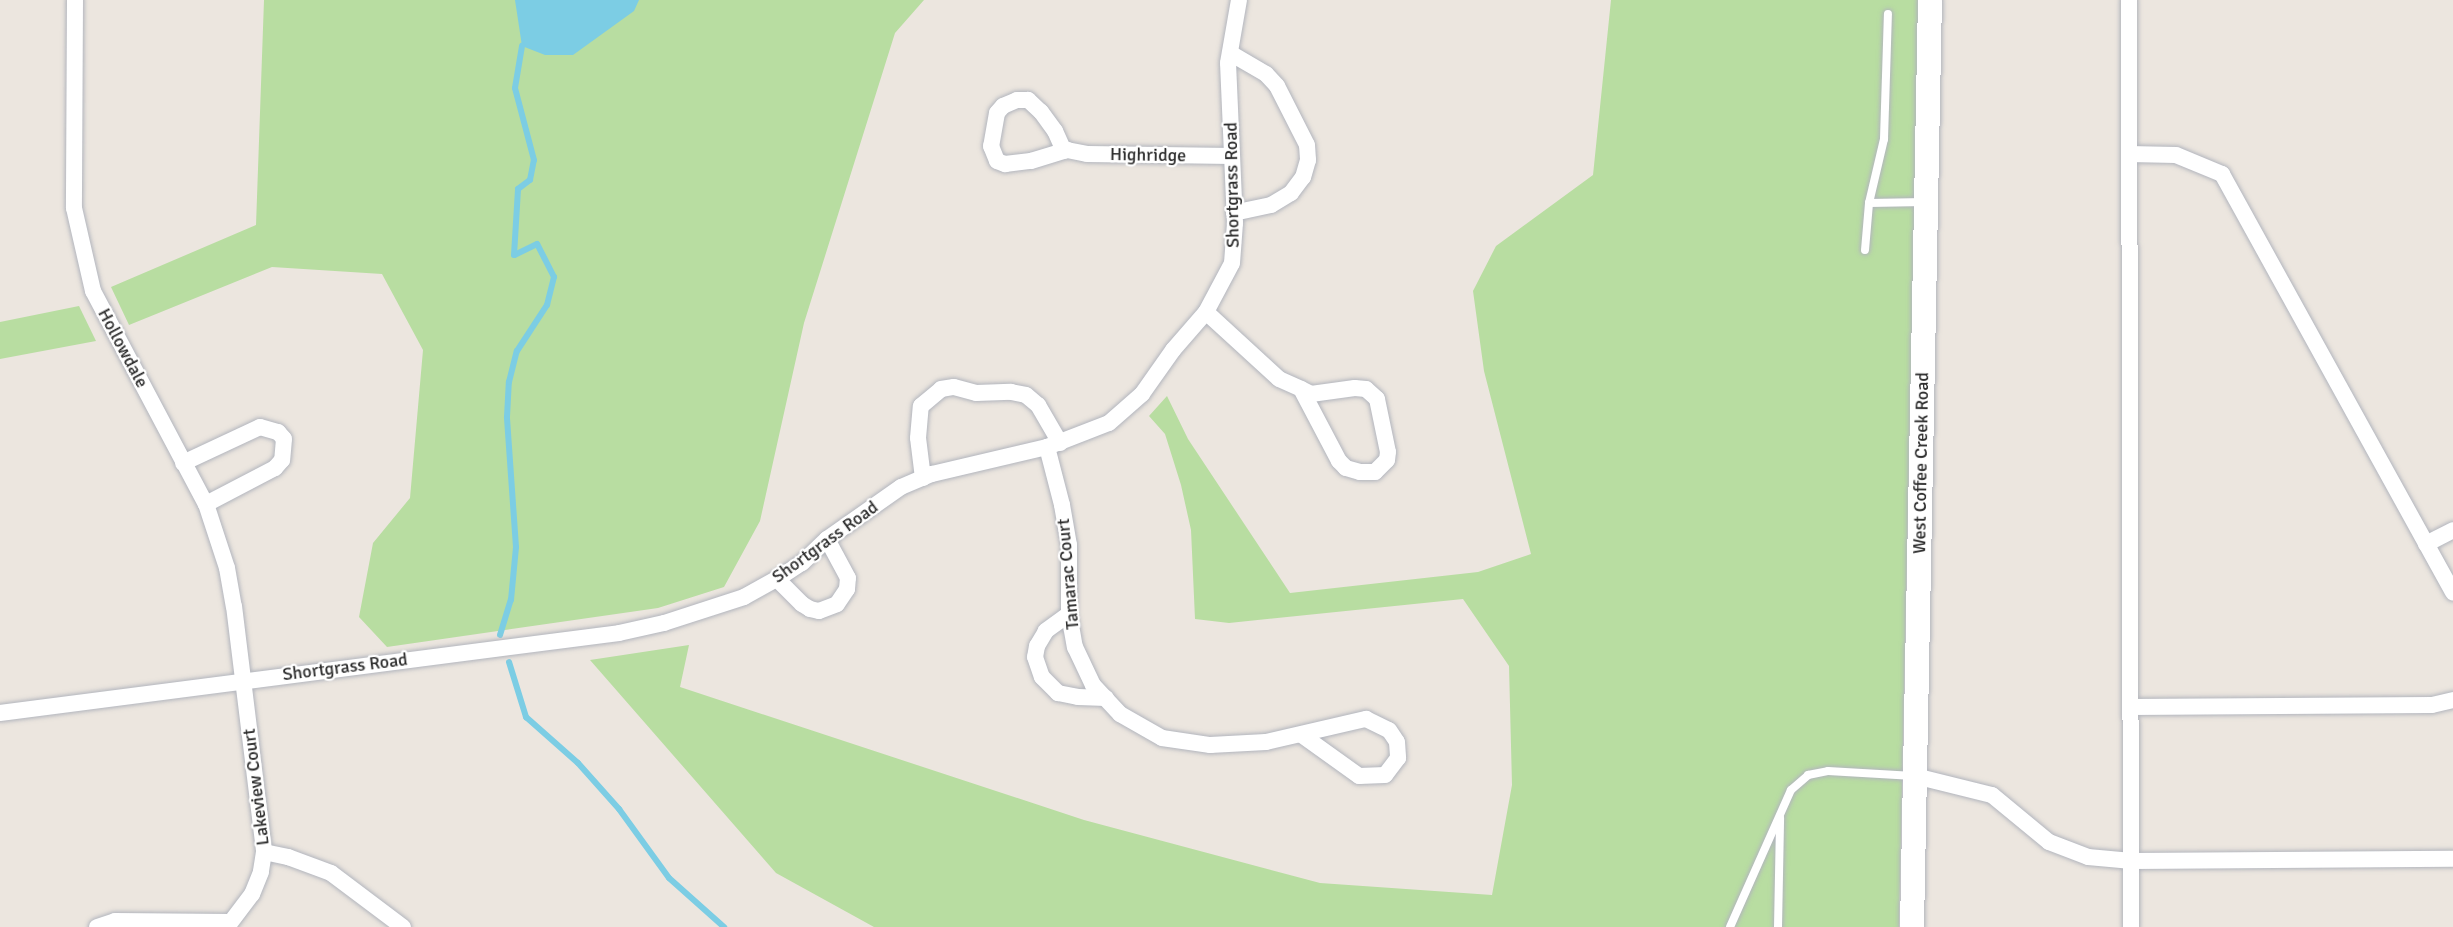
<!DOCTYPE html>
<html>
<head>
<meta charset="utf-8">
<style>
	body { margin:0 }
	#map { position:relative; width:2453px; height:927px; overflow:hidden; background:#ece6df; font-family:Signika,sans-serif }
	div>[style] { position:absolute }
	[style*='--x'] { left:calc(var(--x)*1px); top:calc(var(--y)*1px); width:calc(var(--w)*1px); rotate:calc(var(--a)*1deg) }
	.green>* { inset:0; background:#b8dda1 }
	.water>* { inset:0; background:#7ccde4 }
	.stream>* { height:6px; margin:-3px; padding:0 3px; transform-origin:3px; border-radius:3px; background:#7ccde4 }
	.roads { filter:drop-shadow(0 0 2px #b2b5bd) drop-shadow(0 0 2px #b2b5bd) }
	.lane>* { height:8px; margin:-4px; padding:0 4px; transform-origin:4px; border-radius:4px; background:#fff }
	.street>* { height:16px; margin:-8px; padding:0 8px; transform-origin:8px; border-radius:8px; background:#fff }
	.secondary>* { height:24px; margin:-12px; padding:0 12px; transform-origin:12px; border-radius:12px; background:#fff }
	span { translate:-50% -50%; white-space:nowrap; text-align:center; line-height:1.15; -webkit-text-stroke:4.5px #fff; paint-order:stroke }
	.street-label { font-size:18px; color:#2b2b2b }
</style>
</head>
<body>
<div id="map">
	<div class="green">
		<i style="clip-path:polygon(264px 0,924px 0,895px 33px,804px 323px,760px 521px,724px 587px,658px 608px,387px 647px,359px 617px,373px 543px,410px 498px,423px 350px,382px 274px,272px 267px,129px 325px,111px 287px,256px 225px)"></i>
		<i style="clip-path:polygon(1611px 0,1919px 0,1899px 927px,874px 927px,776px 873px,590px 660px,689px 645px,680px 687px,1084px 820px,1320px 883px,1492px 895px,1512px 785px,1509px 666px,1463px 599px,1229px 623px,1195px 619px,1191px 530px,1181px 485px,1165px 434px,1149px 416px,1167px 396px,1188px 439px,1290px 593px,1478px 572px,1531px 554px,1484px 371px,1473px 291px,1496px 246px,1593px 175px)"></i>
		<i style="clip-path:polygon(79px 306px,96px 341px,0 359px,0 322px)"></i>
	</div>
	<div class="water">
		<i style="clip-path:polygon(515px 0,639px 0,634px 11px,573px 55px,545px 55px,522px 46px)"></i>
	</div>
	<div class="stream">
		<i style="--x:500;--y:635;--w:37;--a:-73"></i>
		<i style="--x:511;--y:600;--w:53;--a:-84.6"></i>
		<i style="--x:516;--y:547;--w:130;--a:-94"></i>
		<i style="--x:507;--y:417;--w:35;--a:-87"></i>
		<i style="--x:509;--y:382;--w:32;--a:-76"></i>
		<i style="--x:517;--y:351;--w:55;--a:-56.9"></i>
		<i style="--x:547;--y:305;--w:29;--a:-76"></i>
		<i style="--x:554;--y:277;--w:37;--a:-117"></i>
		<i style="--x:537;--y:244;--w:25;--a:154"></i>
		<i style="--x:514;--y:255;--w:66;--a:-86.5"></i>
		<i style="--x:518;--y:189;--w:15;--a:-37"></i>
		<i style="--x:530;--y:180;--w:20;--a:-79"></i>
		<i style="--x:534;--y:160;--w:74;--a:-104.8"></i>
		<i style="--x:515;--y:88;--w:43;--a:-80.5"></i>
		<i style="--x:509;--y:662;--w:58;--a:72.8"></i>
		<i style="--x:526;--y:717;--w:69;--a:41.5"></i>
		<i style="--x:578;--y:763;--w:62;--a:48.3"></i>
		<i style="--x:619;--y:809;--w:85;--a:54.1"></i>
		<i style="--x:669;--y:878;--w:74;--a:41.7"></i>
	</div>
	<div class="roads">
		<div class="lane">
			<i style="--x:1869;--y:203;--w:56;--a:-1"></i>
			<i style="--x:1865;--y:250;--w:47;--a:-85.1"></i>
			<i style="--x:1869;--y:203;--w:66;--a:-76.8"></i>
			<i style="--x:1884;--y:139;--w:125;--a:-88.2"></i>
			<i style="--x:1730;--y:927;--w:150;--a:-66"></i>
			<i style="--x:1791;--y:790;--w:23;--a:-41"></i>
			<i style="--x:1808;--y:775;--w:20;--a:-11"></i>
			<i style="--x:1828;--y:771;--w:86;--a:3.3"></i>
			<i style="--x:1778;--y:927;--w:109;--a:-88.9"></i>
		</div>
		<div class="street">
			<i style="--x:75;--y:0;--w:208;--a:90.3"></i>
			<i style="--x:74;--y:208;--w:85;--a:77.1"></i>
			<i style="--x:93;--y:291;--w:241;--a:62.1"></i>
			<i style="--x:206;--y:504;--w:67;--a:71.8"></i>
			<i style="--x:227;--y:568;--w:39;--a:80"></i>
			<i style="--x:234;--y:606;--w:248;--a:83"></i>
			<i style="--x:264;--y:852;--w:20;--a:99"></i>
			<i style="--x:261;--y:872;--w:24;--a:112"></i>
			<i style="--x:252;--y:894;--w:41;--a:127.1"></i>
			<i style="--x:2129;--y:0;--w:927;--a:89.88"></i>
			<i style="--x:1230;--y:53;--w:42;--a:30.3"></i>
			<i style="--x:1266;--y:74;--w:16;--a:47"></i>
			<i style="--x:1277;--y:86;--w:66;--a:63"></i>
			<i style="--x:1307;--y:145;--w:15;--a:86"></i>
			<i style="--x:1308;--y:160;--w:18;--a:106"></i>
			<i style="--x:1303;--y:177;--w:20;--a:127"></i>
			<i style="--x:1291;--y:193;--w:23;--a:149"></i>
			<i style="--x:1271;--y:205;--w:38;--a:168"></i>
			<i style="--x:1064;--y:151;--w:22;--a:-114"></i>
			<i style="--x:1055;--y:131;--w:24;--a:-126"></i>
			<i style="--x:1041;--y:112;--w:18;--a:-137"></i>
			<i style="--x:1028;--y:100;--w:11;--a:180"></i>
			<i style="--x:1017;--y:100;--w:15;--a:157"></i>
			<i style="--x:1003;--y:106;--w:9;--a:131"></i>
			<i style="--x:997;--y:113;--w:34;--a:100"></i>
			<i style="--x:991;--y:146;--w:16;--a:68"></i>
			<i style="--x:997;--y:161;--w:9;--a:21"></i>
			<i style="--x:1005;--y:164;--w:26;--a:-7"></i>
			<i style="--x:1031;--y:161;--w:38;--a:-17"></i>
			<i style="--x:1067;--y:150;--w:20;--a:11"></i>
			<i style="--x:1087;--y:154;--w:145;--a:0.8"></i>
			<i style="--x:2129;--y:154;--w:47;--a:1.2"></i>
			<i style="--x:2176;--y:155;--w:50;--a:22.4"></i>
			<i style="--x:2222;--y:174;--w:478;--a:61.1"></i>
			<i style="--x:1206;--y:312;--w:99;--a:42.5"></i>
			<i style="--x:1279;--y:379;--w:24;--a:24"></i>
			<i style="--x:1301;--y:389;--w:11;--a:27"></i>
			<i style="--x:1311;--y:394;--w:44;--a:-7.8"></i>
			<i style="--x:1355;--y:388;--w:11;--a:5"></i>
			<i style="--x:1366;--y:389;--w:15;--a:42"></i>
			<i style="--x:1377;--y:399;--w:54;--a:78.3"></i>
			<i style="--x:1388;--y:452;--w:8;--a:97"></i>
			<i style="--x:1387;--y:460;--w:17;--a:135"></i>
			<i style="--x:1375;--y:472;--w:15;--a:180"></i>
			<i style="--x:1360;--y:472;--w:15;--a:-164"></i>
			<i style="--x:1346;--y:468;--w:10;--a:-135"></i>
			<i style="--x:1339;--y:461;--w:81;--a:-117.8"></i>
			<i style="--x:1047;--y:447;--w:60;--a:75.5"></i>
			<i style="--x:1062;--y:505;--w:41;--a:80.1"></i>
			<i style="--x:1069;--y:545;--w:69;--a:90"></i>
			<i style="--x:1069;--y:614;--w:34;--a:80"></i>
			<i style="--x:1075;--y:647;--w:42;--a:64.7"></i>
			<i style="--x:1093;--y:685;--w:40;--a:47"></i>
			<i style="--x:1120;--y:714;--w:48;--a:29.7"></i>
			<i style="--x:1162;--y:738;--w:49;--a:8.3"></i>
			<i style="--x:1210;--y:745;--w:56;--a:-3.1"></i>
			<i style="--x:1266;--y:742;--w:103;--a:-13"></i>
			<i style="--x:1366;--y:719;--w:25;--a:26"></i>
			<i style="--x:1389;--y:730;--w:14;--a:56"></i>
			<i style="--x:1397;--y:742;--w:16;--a:86"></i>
			<i style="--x:1398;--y:758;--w:21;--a:127"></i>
			<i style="--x:1385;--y:775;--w:26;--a:178"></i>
			<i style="--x:1359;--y:776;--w:70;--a:-144.3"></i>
			<i style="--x:183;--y:463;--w:85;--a:-25.1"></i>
			<i style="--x:260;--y:427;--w:19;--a:16"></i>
			<i style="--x:278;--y:432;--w:9;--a:49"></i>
			<i style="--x:284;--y:439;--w:21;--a:95"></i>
			<i style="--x:282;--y:460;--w:11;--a:131"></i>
			<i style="--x:275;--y:468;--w:78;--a:152.4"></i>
			<i style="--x:923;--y:478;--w:40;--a:-97.1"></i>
			<i style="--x:918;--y:438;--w:32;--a:-85"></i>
			<i style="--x:921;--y:406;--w:26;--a:-40"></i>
			<i style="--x:941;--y:389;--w:13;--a:-9"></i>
			<i style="--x:954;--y:387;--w:23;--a:15"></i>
			<i style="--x:976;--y:393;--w:35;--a:-2"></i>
			<i style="--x:1011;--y:392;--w:15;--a:11"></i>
			<i style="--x:1026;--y:395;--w:16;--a:40"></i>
			<i style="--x:1038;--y:405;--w:44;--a:59.9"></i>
			<i style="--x:2426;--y:544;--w:30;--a:-27"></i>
			<i style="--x:777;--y:579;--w:35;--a:45"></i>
			<i style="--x:802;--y:604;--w:9;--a:32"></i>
			<i style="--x:810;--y:609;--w:9;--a:13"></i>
			<i style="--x:819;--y:611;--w:19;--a:-21"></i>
			<i style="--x:837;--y:604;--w:18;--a:-56"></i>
			<i style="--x:847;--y:589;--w:11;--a:-85"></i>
			<i style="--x:848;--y:578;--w:44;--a:-118.3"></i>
			<i style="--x:1069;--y:614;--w:29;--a:144"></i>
			<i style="--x:1046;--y:631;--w:17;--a:121"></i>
			<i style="--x:1037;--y:646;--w:11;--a:100"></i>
			<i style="--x:1035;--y:657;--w:21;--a:71"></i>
			<i style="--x:1042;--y:677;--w:23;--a:45"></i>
			<i style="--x:1058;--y:693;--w:20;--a:11"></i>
			<i style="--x:1078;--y:697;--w:28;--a:2"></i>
			<i style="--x:2130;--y:707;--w:302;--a:-0.4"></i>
			<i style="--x:2432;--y:705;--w:22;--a:-13"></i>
			<i style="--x:0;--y:713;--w:624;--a:-7.36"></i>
			<i style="--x:619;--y:633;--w:46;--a:-12.5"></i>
			<i style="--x:664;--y:623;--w:84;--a:-18"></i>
			<i style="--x:744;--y:597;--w:38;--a:-29"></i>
			<i style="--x:777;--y:579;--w:30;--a:-33"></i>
			<i style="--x:802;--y:563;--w:35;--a:-44"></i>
			<i style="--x:827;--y:539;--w:90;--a:-35.1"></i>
			<i style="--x:901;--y:487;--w:34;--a:-23"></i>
			<i style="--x:932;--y:474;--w:118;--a:-13.2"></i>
			<i style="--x:1047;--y:447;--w:66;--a:-21.2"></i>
			<i style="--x:1109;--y:423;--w:44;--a:-41.3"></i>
			<i style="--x:1142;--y:394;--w:54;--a:-54.8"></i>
			<i style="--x:1173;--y:350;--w:50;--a:-49"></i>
			<i style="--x:1206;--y:312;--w:55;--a:-62"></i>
			<i style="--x:1232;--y:263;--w:40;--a:-85.7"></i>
			<i style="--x:1235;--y:223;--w:160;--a:-92.5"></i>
			<i style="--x:1228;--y:63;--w:64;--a:-80.1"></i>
			<i style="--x:1915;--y:776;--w:79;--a:13.9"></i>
			<i style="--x:1992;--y:795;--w:74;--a:39.5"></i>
			<i style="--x:2049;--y:842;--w:42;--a:21"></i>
			<i style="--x:2088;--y:857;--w:44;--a:5.2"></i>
			<i style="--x:2132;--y:861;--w:321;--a:-0.4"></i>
			<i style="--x:264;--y:852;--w:25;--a:12"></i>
			<i style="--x:288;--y:857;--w:46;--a:20.4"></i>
			<i style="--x:331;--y:873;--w:90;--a:36.9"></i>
			<i style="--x:97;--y:927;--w:19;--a:-18"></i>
			<i style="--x:115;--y:921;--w:115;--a:0.5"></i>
		</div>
		<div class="secondary">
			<i style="--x:1912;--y:927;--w:927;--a:-88.89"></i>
		</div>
	</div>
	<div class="street-label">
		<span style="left:1148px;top:155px;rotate:1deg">Highridge</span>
		<span style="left:1232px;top:185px;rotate:-91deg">Shortgrass Road</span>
		<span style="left:123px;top:348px;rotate:62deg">Hollowdale</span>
		<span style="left:1921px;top:463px;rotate:-89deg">West Coffee Creek Road</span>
		<span style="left:825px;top:542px;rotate:-36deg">Shortgrass Road</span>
		<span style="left:1068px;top:574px;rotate:-95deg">Tamarac Court</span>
		<span style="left:345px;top:667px;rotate:-7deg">Shortgrass Road</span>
		<span style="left:256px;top:787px;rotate:-97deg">Lakeview Court</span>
	</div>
</div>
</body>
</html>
